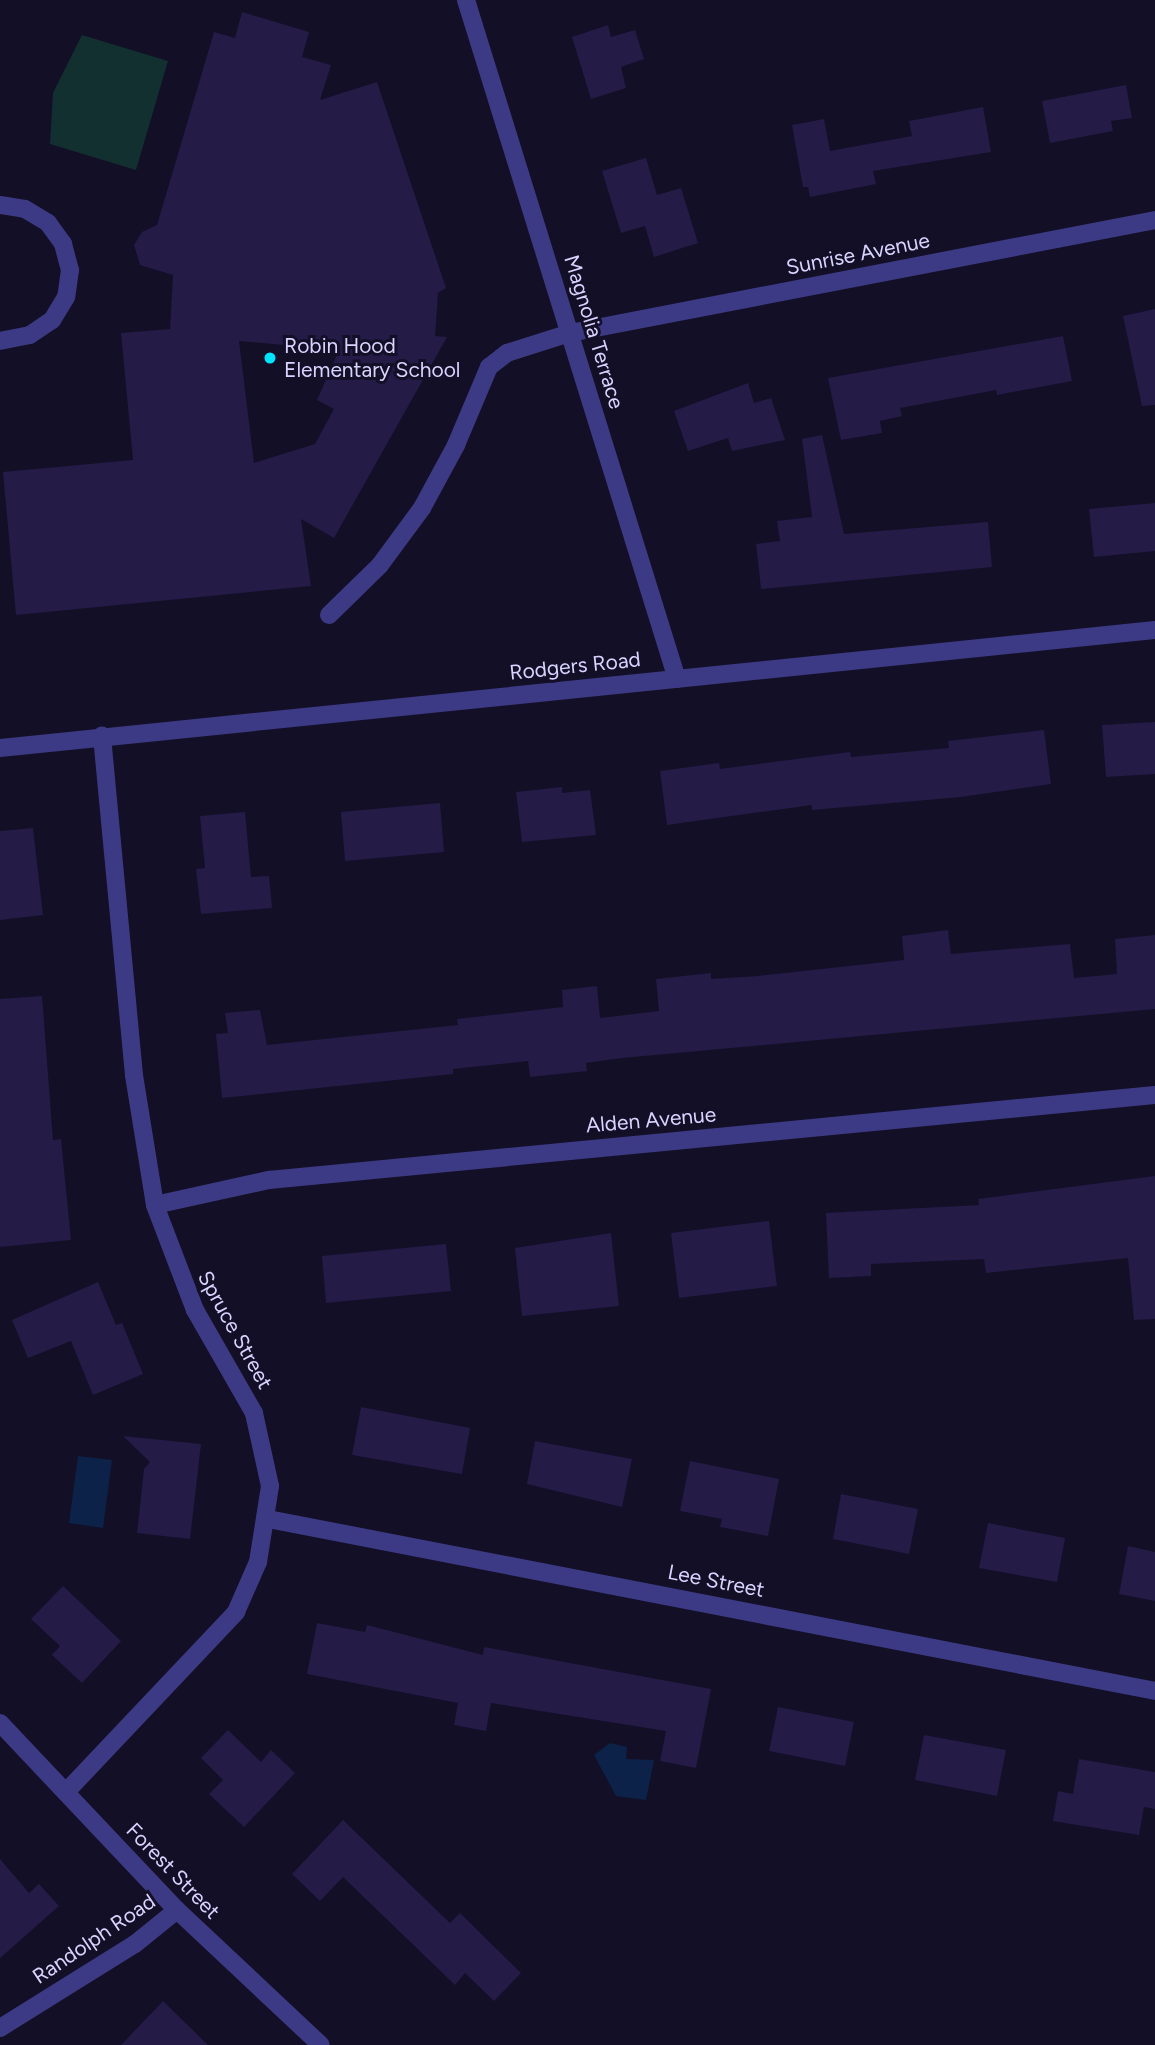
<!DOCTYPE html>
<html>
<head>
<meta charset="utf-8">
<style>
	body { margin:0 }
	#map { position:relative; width:1155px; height:2045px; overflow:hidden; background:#130f26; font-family:Figtree,sans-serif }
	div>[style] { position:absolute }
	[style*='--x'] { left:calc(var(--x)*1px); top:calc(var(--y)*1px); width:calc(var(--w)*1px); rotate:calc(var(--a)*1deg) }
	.green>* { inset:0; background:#12302f }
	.water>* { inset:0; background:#0c2248 }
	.building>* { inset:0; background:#241b47 }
	.lane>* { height:18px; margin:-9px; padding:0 9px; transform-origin:9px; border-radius:9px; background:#3d3a85 }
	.street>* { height:18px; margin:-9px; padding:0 9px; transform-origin:9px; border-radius:9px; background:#3d3a85 }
	.dots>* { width:19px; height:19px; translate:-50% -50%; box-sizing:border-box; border:4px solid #130f26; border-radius:50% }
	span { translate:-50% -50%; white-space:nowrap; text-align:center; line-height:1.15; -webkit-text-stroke:6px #130f26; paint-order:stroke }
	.street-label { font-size:21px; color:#d9d4ff }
	.poi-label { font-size:21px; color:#d9d4ff }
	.left { translate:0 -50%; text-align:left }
</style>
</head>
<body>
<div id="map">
	<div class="green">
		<i style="clip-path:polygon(82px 35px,168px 61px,136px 170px,50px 144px,53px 93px)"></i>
	</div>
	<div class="water">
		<i style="clip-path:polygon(78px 1456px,112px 1460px,103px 1528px,69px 1523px)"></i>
		<i style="clip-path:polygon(610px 1743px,627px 1747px,626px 1759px,654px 1760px,646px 1800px,616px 1796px,594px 1755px)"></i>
	</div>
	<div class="building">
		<i style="clip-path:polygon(evenodd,242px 12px,309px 32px,302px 57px,331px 65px,320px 100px,377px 82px,446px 288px,438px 293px,435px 336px,447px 337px,334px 538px,301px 519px,311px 586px,16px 615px,3px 472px,133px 460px,121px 333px,170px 329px,173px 275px,140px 265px,134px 245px,142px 232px,157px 225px,214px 32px,235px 38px,242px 12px,239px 341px,339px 350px,317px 400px,334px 409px,315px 444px,254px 463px,239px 341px)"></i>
		<i style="clip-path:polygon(608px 25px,611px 37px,635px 30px,644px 59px,621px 67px,626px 88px,591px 99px,572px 37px)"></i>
		<i style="clip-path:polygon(1126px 85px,1132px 118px,1111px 121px,1113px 131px,1050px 143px,1042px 101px)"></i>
		<i style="clip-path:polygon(983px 107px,991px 152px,873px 171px,876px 184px,810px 197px,808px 187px,803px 187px,792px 125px,824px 119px,830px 151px,912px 136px,909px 121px)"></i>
		<i style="clip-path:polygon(646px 158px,657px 195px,681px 188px,698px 243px,654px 257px,645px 226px,621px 233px,602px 171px)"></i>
		<i style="clip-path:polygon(1155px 309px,1155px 405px,1142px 406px,1123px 316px)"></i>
		<i style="clip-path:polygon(1063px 336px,1072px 381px,997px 395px,996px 390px,900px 408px,902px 416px,880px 421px,882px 433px,841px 440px,828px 378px)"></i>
		<i style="clip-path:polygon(748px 383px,754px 403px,771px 398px,785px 440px,732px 451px,728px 438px,688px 451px,674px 411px)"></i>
		<i style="clip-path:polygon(822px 435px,844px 534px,988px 522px,992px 567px,761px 589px,756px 544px,780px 541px,777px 521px,812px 517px,802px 439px)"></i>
		<i style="clip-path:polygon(1155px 503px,1155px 551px,1094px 557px,1089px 509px)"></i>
		<i style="clip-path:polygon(1155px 722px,1155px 774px,1106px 777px,1102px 725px)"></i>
		<i style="clip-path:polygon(1044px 730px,1051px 784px,961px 797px,812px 810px,812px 805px,667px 825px,660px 771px,719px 763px,720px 769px,850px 752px,851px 757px,949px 748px,948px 741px)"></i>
		<i style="clip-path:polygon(562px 787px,562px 793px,590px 790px,596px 835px,522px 842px,516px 792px)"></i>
		<i style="clip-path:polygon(440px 803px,444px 852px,345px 861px,341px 812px)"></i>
		<i style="clip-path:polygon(245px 812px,251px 877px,269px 876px,272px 908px,201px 914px,196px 869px,205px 868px,200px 816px)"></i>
		<i style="clip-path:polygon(33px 828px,43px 915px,0 920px,0 831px)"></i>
		<i style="clip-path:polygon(948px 930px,951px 954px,1070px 944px,1074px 978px,1117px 974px,1115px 939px,1155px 935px,1155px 1009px,622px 1058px,586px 1063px,587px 1071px,530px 1077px,528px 1061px,453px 1069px,453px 1074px,222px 1098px,216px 1034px,228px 1033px,225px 1013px,260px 1010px,267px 1045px,458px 1025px,457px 1019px,563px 1007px,562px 990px,597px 986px,600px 1018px,659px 1011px,656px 979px,711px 973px,711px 979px,758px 976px,904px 960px,902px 936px)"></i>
		<i style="clip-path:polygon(42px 996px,53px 1140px,61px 1139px,71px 1240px,0 1247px,0 999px)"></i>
		<i style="clip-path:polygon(1155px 1176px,1155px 1319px,1134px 1320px,1128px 1258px,986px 1273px,984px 1259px,871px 1264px,871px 1276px,829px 1278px,826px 1213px,979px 1205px,978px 1199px)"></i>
		<i style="clip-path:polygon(769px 1221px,777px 1286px,679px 1298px,671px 1233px)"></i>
		<i style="clip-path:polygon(611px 1233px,619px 1306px,522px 1316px,515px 1248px)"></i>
		<i style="clip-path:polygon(446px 1244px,451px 1291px,326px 1303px,322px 1256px)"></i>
		<i style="clip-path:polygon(98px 1282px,116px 1325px,122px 1323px,143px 1374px,93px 1395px,71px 1341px,28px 1358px,12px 1320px)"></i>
		<i style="clip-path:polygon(361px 1407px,470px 1428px,462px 1474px,352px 1455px)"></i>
		<i style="clip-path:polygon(123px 1436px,201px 1444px,190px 1539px,137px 1533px,144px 1469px,150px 1462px)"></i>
		<i style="clip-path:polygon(535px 1441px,632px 1459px,622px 1507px,527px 1484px)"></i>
		<i style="clip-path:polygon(690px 1461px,779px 1479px,768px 1536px,720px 1527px,722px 1519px,680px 1511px)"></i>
		<i style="clip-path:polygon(841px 1494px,918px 1509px,909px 1554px,833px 1539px)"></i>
		<i style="clip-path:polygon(988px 1523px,1065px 1538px,1057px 1582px,979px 1568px)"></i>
		<i style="clip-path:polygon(1128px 1546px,1155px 1552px,1155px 1601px,1119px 1594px)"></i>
		<i style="clip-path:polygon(63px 1586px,121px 1641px,82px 1683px,52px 1655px,60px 1646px,31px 1619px)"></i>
		<i style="clip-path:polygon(317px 1623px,365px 1632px,367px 1625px,483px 1655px,484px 1647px,711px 1689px,696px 1768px,660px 1761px,666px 1731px,491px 1703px,486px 1731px,454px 1725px,458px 1703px,307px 1674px)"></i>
		<i style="clip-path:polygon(778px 1707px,854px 1722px,845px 1766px,769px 1751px)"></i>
		<i style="clip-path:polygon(228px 1730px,261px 1762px,271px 1750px,295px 1773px,244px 1827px,209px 1794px,223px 1780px,201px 1758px)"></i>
		<i style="clip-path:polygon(924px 1735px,1006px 1750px,997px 1796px,915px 1780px)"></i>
		<i style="clip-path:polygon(1079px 1759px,1155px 1772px,1155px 1809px,1144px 1807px,1139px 1835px,1053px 1821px,1058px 1791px,1073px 1794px)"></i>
		<i style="clip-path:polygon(343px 1820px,450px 1923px,460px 1913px,521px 1973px,494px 2001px,465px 1973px,455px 1985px,343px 1877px,320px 1901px,292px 1874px)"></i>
		<i style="clip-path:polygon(0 1859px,29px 1893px,39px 1884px,59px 1906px,0 1958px)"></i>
		<i style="clip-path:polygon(163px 2001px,208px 2045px,121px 2045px)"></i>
	</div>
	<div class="lane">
		<i style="--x:0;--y:205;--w:25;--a:9"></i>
		<i style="--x:25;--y:209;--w:27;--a:31"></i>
		<i style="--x:48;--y:223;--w:26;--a:54"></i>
		<i style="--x:63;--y:244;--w:27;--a:75"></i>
		<i style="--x:70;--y:270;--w:27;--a:98"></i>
		<i style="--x:66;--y:297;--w:27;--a:121"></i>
		<i style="--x:52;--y:320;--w:27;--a:146"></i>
		<i style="--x:30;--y:335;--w:31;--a:169"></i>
		<i style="--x:329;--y:615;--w:71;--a:-44.4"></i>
		<i style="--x:380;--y:565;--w:71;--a:-53.6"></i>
		<i style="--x:422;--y:508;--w:72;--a:-61.6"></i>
		<i style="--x:456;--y:445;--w:85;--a:-67.1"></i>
		<i style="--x:489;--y:367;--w:23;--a:-38"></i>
		<i style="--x:507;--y:353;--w:66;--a:-17.6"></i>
	</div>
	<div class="street">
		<i style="--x:466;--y:0;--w:711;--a:72.74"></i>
		<i style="--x:570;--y:333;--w:596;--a:-10.93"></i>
		<i style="--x:0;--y:748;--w:1161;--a:-5.83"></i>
		<i style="--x:155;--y:1205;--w:117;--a:-12.4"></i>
		<i style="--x:269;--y:1180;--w:890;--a:-5.48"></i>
		<i style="--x:268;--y:1519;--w:904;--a:10.97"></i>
		<i style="--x:0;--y:1723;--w:257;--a:46.6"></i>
		<i style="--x:177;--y:1910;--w:197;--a:43.2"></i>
		<i style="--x:66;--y:1792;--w:248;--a:-46.6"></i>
		<i style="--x:236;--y:1612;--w:55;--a:-66.3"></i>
		<i style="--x:258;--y:1562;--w:77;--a:-81"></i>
		<i style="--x:270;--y:1486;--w:75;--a:-102.4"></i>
		<i style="--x:254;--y:1413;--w:119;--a:-119.8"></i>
		<i style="--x:195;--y:1310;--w:112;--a:-110.9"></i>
		<i style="--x:155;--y:1205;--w:132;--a:-99.2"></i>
		<i style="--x:134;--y:1075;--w:341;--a:-95.4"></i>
		<i style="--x:0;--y:2028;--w:159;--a:-31.9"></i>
		<i style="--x:135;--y:1944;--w:54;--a:-39"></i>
	</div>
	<div class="dots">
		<i style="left:270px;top:358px;background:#00e5ff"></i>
	</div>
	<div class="street-label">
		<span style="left:858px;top:254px;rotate:-11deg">Sunrise Avenue</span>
		<span style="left:594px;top:332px;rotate:73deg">Magnolia Terrace</span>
		<span style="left:575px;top:666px;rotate:-6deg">Rodgers Road</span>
		<span style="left:651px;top:1120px;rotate:-5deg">Alden Avenue</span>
		<span style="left:235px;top:1330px;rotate:61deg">Spruce Street</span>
		<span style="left:716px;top:1581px;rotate:11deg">Lee Street</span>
		<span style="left:173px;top:1871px;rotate:46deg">Forest Street</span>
		<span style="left:94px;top:1939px;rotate:-34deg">Randolph Road</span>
	</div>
	<div class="poi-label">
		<span class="left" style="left:284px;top:358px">Robin Hood<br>Elementary School</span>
	</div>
</div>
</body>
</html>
